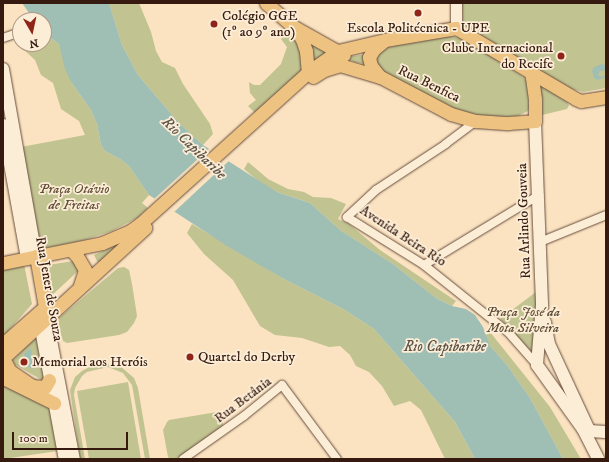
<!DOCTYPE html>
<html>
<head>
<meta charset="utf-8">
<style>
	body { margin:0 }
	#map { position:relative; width:609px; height:462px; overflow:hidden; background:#fbe3c1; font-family:"IM FELL DW Pica",serif }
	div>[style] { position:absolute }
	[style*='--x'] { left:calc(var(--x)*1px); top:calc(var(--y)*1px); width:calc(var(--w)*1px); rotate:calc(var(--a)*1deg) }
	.green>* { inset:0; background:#c1c391 }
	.water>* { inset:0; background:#9fbeb4 }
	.pier>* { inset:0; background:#fbe3c1 }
	.roads { filter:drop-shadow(0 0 1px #674c3c) drop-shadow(0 0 1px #674c3c) }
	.minor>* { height:8px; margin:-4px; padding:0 4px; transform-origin:4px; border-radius:4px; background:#fcedd7 }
	.tertiary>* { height:11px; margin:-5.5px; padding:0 5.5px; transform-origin:5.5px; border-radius:5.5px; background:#fcedd7 }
	.secondary>* { height:12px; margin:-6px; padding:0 6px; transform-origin:6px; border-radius:6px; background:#fcedd7 }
	.primary>* { height:13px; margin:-6.5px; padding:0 6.5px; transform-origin:6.5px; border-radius:6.5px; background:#eec280 }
	.dots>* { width:11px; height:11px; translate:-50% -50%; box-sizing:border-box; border:2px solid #fcedd7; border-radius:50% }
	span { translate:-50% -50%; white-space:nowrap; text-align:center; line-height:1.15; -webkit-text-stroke:3.5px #fcedd7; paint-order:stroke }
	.poi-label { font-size:14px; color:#361a0f }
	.left { translate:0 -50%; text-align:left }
	.right { translate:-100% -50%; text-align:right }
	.street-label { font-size:14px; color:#361a0f }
	.park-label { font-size:14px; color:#604d36; font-style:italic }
	.water-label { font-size:15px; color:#5b5349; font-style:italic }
	.frame { position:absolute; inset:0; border:4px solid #361a0f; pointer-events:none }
	.north { position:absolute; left:12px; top:12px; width:40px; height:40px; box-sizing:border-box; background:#fcedd7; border:1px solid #ad9987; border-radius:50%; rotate:171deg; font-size:11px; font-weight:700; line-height:16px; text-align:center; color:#361a0f }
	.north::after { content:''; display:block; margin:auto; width:14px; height:18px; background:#8f2418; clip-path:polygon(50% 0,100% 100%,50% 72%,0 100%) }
	.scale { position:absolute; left:12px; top:432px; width:116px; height:18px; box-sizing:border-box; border:2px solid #361a0f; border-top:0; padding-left:5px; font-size:12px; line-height:14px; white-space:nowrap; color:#361a0f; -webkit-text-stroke:3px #fcedd7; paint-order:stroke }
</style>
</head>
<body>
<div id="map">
	<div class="green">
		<i style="clip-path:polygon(109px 3px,139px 3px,151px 32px,156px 51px,162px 62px,175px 68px,183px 84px,210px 124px,213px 134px,203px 145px,179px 123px,138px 75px,122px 45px)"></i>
		<i style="clip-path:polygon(462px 3px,606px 3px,606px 88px,583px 92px,572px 89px,507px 51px,463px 24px)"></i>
		<i style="clip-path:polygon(293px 29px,307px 66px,256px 114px,248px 106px,256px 100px,250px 93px,249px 82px,254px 85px,260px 85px,281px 64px,287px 47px,281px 39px)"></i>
		<i style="clip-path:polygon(44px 33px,59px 44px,71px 82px,91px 110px,97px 124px,101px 145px,105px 151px,120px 159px,129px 166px,149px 195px,142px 203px,148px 208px,137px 218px,112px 231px,82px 241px,41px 249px,21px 147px,85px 135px,79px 121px,61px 109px,53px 83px,41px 75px,35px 60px,21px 47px,21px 44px,44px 44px)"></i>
		<i style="clip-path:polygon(446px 36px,462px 38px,524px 77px,527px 82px,529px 107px,528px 111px,518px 116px,499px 118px,452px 111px,376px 67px,373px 64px,378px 48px)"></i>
		<i style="clip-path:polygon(305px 39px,333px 50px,312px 61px)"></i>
		<i style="clip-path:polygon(369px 54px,365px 64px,354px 62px,346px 57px)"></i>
		<i style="clip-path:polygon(540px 84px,567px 102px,569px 105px,567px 109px,542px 115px)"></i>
		<i style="clip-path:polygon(248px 162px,268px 179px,288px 189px,304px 192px,313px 197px,331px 198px,346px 204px,338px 219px,349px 224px,380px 250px,456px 301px,452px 306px,436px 298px,393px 264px,340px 230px,310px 203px,277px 192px,261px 183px,244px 169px)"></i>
		<i style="clip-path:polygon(192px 224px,284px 279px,345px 310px,374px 329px,455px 422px,475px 459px,445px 459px,421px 410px,410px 401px,394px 406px,382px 386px,369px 372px,356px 366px,350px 355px,340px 346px,329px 347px,302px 338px,275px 335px,260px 326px,233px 280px,204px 254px,187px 233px)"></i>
		<i style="clip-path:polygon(130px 239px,98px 263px,94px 255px)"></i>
		<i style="clip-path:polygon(73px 261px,78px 271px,49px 298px,42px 266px)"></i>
		<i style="clip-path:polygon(24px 264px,32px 304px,3px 337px,3px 267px)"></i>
		<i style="clip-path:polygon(124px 267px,129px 270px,132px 284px,137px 316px,134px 323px,127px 332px,119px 335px,67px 343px,63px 341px,59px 328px,59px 318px,118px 268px)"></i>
		<i style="clip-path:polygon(536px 292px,537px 318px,533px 353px,500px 319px)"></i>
		<i style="clip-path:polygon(490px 332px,550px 407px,581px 459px,563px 459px,530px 398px,507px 365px,490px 346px,485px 336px)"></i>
		<i style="clip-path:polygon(36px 337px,44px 378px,42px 380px,14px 364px,13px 360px)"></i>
		<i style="clip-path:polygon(103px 363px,120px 366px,134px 378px,138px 388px,150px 459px,145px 459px,132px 385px,123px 373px,108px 367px,87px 372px,82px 376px,75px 388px,74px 395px,85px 459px,80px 459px,70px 390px,75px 377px,82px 371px,95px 364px)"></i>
		<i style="clip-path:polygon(3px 380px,50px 409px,58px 451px,3px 459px)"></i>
		<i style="clip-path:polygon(128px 382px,141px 459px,89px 459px,77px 391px)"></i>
		<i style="clip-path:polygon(217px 412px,223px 422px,223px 427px,179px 459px,170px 459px,168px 457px,163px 430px,167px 422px,169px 420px)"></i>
	</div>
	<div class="water">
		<i style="clip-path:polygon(22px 3px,109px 3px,122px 45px,138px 75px,179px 123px,203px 145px,277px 192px,310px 203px,340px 230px,393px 264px,436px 298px,452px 306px,466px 309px,475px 315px,483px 327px,490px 346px,507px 365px,530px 398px,563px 459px,475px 459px,455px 422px,374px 329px,345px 310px,284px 279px,227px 246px,149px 195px,129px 166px,120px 159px,105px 151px,101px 145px,97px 124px,91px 110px,71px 82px,65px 69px,59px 44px,44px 33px,44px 20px,34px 20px)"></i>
		<i style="clip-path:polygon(602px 64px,606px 66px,606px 71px,600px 71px,598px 75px,601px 77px,606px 75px,606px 77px,597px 80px,594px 78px,592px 71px,594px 67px)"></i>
		<i style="clip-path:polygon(31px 348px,33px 369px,26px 366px,24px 354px)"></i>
	</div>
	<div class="pier">
		<i style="clip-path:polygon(211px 147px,231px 159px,173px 213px,153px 200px)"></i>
	</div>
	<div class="roads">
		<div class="minor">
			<i style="--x:3;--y:38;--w:18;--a:-19"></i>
			<i style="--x:476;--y:121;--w:38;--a:143"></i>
			<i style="--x:446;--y:144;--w:84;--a:146.7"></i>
			<i style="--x:376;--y:190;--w:40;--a:137"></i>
			<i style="--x:347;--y:217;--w:91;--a:31.9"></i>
			<i style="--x:424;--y:265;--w:107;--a:38.6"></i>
			<i style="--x:508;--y:332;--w:44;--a:48.7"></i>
			<i style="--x:540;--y:242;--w:71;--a:-22.2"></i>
			<i style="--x:424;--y:265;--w:135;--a:-31.3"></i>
			<i style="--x:183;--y:459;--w:75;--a:-35.2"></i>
			<i style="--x:244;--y:416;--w:49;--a:-39.2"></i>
			<i style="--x:282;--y:385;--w:92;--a:53.4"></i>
		</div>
		<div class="tertiary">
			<i style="--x:456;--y:28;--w:25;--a:-90"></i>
			<i style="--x:38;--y:318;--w:143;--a:79.6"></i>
			<i style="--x:47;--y:319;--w:143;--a:79.1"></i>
		</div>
		<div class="secondary">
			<i style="--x:3;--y:69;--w:190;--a:80"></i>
			<i style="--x:535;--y:121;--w:184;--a:87.8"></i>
			<i style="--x:542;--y:305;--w:60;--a:94.8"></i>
			<i style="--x:537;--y:365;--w:79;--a:54.3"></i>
			<i style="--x:583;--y:429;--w:34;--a:63"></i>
			<i style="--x:3;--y:125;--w:135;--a:79.8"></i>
			<i style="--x:545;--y:322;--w:22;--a:80"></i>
			<i style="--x:549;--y:344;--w:93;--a:65.1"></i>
			<i style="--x:588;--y:428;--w:4;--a:56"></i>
			<i style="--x:590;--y:431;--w:15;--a:4"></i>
		</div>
		<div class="primary">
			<i style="--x:266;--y:3;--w:37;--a:41"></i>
			<i style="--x:294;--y:27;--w:57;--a:29.2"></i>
			<i style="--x:295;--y:28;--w:13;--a:58"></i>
			<i style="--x:302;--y:39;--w:13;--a:72"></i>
			<i style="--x:306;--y:51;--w:21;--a:85"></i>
			<i style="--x:373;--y:73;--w:88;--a:27.7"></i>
			<i style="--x:451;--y:114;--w:26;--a:16"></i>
			<i style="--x:476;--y:121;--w:32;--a:4"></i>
			<i style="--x:508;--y:123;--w:27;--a:-4"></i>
			<i style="--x:535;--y:121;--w:22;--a:-90"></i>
			<i style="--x:535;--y:99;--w:27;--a:-98"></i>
			<i style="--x:313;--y:77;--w:13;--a:-32"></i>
			<i style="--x:324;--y:70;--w:17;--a:-17"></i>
			<i style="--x:340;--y:65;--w:42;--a:16.7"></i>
			<i style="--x:380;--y:77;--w:14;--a:-129"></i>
			<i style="--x:371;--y:66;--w:9;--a:-103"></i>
			<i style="--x:369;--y:57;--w:9;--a:-58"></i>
			<i style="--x:374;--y:49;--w:13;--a:-39"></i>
			<i style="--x:71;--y:250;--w:8;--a:45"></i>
			<i style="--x:77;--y:256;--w:16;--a:60"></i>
			<i style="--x:85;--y:270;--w:19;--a:108"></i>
			<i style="--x:3;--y:263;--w:101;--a:-11.4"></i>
			<i style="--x:102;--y:243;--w:30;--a:-23"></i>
			<i style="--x:130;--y:231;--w:12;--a:-35"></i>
			<i style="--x:140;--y:224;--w:227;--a:-42.1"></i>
			<i style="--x:308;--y:72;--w:37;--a:-35"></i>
			<i style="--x:338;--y:51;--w:48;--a:-13.2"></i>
			<i style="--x:385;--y:40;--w:72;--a:-9.6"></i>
			<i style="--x:456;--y:28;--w:139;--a:30.6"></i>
			<i style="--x:576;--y:99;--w:5;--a:22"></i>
			<i style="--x:581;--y:101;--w:25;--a:-9"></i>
			<i style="--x:3;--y:344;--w:56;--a:-41.4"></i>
			<i style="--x:45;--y:307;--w:52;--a:-100"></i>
			<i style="--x:3;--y:358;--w:193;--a:-42.5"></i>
			<i style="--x:3;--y:358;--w:15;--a:62"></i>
			<i style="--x:10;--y:371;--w:27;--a:34"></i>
			<i style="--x:32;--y:386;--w:13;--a:4"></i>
			<i style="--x:45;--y:387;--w:8;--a:-60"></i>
			<i style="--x:3;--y:378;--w:57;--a:26.1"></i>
		</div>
	</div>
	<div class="dots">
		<i style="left:418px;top:13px;background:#8f2418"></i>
		<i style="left:214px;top:24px;background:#8f2418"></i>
		<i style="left:561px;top:56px;background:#8f2418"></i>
		<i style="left:190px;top:357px;background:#8f2418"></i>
		<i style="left:24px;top:362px;background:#8f2418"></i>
	</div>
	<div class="poi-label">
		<span class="left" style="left:222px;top:24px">Colégio GGE<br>(1º ao 9º ano)</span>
		<span style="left:418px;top:28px">Escola Politécnica - UPE</span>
		<span class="right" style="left:553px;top:56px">Clube Internacional<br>do Recife</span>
		<span class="left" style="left:198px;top:357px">Quartel do Derby</span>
		<span class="left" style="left:32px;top:362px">Memorial aos Heróis</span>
	</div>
	<div class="street-label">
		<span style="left:429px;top:84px;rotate:26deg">Rua Benfica</span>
		<span style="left:524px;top:221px;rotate:-92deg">Rua Arlindo Gouveia</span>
		<span style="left:403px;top:236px;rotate:33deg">Avenida Beira Rio</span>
		<span style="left:49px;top:289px;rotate:80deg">Rua Jener de Souza</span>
		<span style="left:243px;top:400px;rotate:-37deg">Rua Betânia</span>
	</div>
	<div class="park-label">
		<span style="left:74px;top:197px">Praça Otávio<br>de Freitas</span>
		<span style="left:523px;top:320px">Praça José da<br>Mota Silveira</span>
	</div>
	<div class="water-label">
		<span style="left:194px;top:148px;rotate:44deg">Rio Capibaribe</span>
		<span style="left:445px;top:347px">Rio Capibaribe</span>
	</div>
	<div class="frame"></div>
	<div class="north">N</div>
	<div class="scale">100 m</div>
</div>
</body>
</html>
